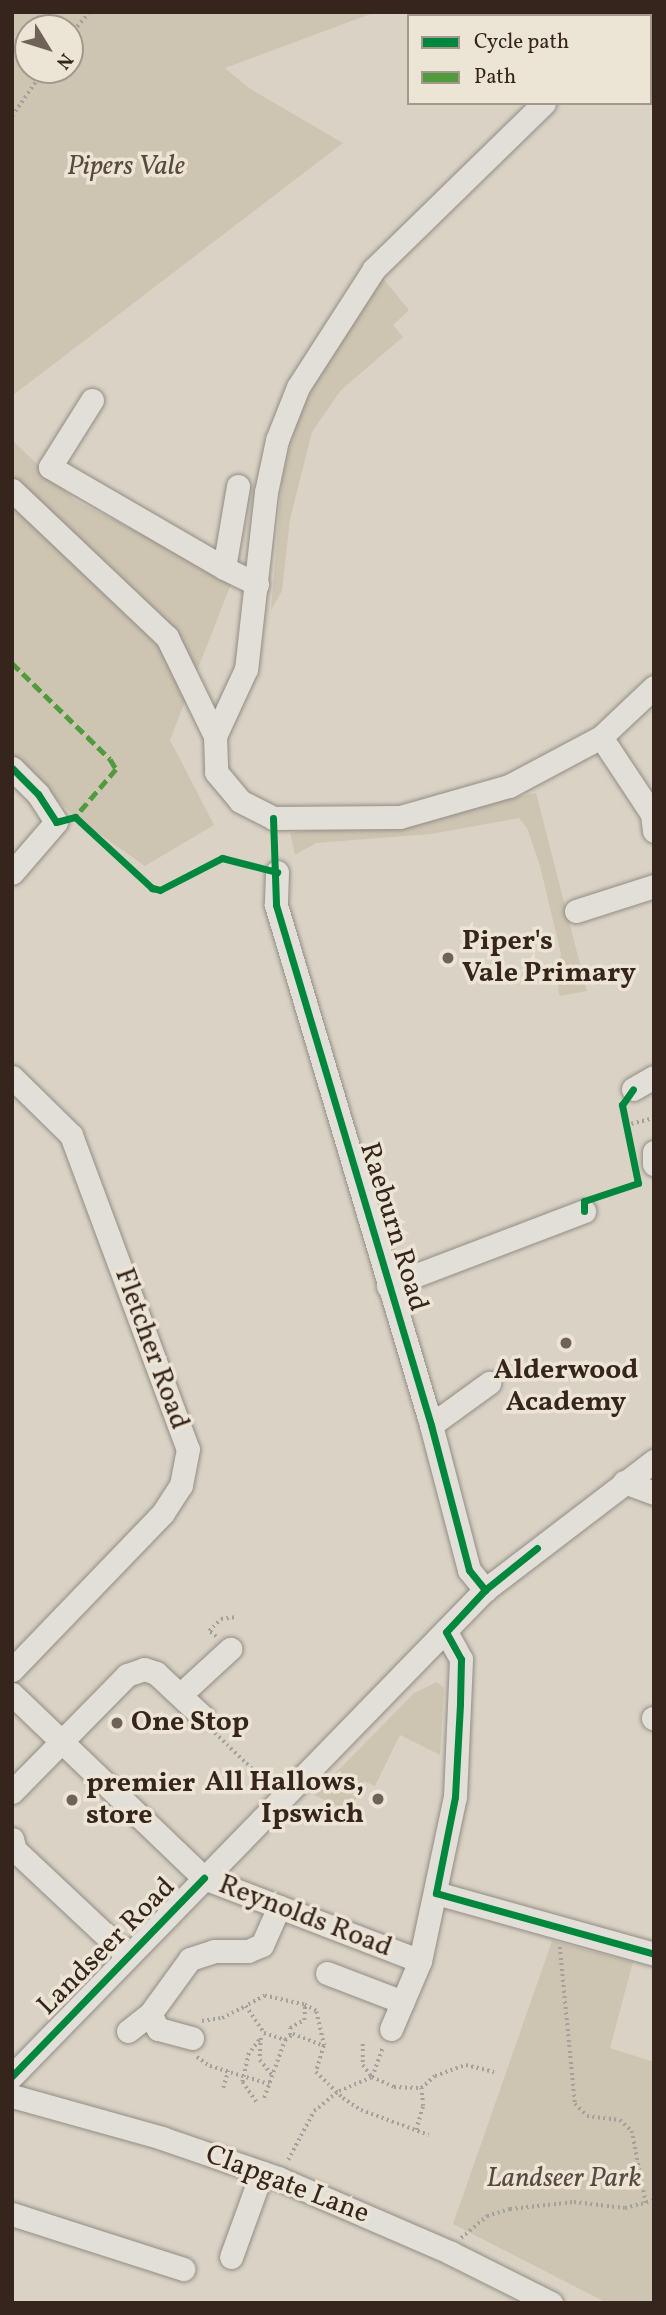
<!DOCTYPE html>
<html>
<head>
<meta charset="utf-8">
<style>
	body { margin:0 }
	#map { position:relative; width:666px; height:2315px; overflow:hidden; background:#dad3c5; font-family:Vollkorn,serif }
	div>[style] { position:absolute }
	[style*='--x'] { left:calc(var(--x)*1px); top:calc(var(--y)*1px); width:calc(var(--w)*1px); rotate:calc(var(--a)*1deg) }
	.green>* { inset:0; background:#cec4b2 }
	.path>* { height:3.5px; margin-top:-1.75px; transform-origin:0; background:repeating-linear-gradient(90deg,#a4a09a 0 2px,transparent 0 5.5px) }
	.roads { filter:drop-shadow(0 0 2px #928c84) drop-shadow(0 0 2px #928c84) }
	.minor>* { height:23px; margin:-11.5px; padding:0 11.5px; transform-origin:11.5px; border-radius:11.5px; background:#e2dfd9 }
	.quiet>* { height:5px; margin-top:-2.5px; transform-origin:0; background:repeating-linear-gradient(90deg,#519b3f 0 10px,transparent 0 15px) }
	.cycleway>* { height:7px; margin:-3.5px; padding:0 3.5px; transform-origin:3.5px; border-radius:3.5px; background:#00873e }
	.dots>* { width:19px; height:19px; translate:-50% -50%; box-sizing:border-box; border:4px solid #ece4d4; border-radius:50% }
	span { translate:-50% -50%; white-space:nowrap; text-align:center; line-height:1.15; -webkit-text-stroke:7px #ece4d4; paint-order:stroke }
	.park-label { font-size:28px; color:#594a3e; font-style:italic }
	.poi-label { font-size:28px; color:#35251d; font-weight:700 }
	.left { translate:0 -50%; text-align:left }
	.right { translate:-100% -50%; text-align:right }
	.street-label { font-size:28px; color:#35251d }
	.frame { position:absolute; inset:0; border:14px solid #35251d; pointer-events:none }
	.legend { position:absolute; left:407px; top:14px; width:245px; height:91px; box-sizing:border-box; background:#ece4d4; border:2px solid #a3988b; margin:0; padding:9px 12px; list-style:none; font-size:21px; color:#35251d }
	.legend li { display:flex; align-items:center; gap:14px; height:35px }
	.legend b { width:35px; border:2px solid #a3988b }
	.north { position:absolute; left:14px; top:14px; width:70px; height:70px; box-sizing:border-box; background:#ece4d4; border:2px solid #a3988b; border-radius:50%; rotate:128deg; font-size:19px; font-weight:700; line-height:28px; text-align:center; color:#35251d }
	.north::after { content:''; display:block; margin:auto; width:24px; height:32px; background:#6f6258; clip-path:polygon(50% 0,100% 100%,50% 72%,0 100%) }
</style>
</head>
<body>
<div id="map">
	<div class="green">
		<i style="clip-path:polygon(evenodd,12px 12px,376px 12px,225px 68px,249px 88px,343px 143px,12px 396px,12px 12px,28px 28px,70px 28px,70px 70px,28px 70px,28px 28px)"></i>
		<i style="clip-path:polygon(381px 276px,409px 310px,393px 325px,403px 337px,341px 390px,312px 432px,290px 519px,282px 591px,271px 610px,282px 479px,296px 424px,330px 347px)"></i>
		<i style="clip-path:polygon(12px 440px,76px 501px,233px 579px,170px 740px,214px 825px,145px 866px,75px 817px,12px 756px)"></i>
		<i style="clip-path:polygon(536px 793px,587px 991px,560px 996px,558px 990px,561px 954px,540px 866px,527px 828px,519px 818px,431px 834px,316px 843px,295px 855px,290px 833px,442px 813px)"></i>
		<i style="clip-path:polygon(437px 1682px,444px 1688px,440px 1755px,400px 1735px,375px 1786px,364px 1781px,350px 1812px,314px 1795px,414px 1693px)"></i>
		<i style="clip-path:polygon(552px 1941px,633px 1962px,610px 2048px,654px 2062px,654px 2303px,607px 2303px,453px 2224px)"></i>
	</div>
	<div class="path">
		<i style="--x:70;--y:35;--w:30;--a:-50"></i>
		<i style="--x:12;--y:116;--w:56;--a:-55.2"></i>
		<i style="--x:626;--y:1125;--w:29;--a:-14"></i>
		<i style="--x:216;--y:1637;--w:9;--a:-139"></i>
		<i style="--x:209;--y:1631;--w:17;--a:-45"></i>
		<i style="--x:221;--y:1619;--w:16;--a:-7"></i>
		<i style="--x:215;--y:1733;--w:76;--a:43.9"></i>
		<i style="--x:560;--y:1947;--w:158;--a:84.5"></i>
		<i style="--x:575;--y:2104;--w:17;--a:45"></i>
		<i style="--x:587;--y:2116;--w:33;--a:7"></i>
		<i style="--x:620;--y:2120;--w:16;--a:43"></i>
		<i style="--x:632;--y:2131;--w:74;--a:79.1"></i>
		<i style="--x:202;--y:2021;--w:20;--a:-9"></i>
		<i style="--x:222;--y:2018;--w:27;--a:-27"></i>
		<i style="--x:290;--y:2035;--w:7;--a:-90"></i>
		<i style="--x:290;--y:2028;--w:16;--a:-30"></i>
		<i style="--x:304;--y:2020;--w:13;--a:-86"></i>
		<i style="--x:261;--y:2038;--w:22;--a:93"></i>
		<i style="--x:260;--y:2060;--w:19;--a:51"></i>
		<i style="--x:363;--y:2044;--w:21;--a:90"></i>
		<i style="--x:363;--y:2065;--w:15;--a:53"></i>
		<i style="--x:372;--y:2077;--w:24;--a:24"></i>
		<i style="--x:394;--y:2087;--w:27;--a:2"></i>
		<i style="--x:421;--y:2088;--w:18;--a:-41"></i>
		<i style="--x:435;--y:2076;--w:33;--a:-20"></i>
		<i style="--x:466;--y:2065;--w:29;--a:14"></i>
		<i style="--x:324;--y:2046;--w:36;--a:-103"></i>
		<i style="--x:316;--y:2011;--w:13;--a:-153"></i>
		<i style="--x:304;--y:2005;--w:40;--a:-167"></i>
		<i style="--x:265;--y:1996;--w:21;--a:152"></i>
		<i style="--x:246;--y:2006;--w:32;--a:56"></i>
		<i style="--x:264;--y:2033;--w:22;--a:18"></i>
		<i style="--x:285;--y:2040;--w:10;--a:-37"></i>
		<i style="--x:293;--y:2034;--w:33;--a:21"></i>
		<i style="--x:324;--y:2046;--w:27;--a:107"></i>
		<i style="--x:316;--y:2072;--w:37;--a:44"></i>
		<i style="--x:343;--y:2098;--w:22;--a:34"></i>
		<i style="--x:361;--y:2110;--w:72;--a:20.2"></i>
		<i style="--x:197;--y:2057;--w:16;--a:35"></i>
		<i style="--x:210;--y:2066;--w:62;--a:17"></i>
		<i style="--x:223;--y:2088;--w:18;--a:-74"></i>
		<i style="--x:264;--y:2098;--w:62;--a:-70.1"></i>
		<i style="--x:256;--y:2102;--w:24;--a:-125"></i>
		<i style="--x:242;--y:2082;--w:28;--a:-77"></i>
		<i style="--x:248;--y:2055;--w:22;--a:-54"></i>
		<i style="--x:416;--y:2130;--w:25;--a:-74"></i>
		<i style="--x:423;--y:2106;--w:18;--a:-96"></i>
		<i style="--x:288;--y:2160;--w:55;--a:-62"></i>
		<i style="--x:314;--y:2111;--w:32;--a:-39"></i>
		<i style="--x:339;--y:2091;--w:36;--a:-23"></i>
		<i style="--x:372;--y:2077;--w:32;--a:-70"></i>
		<i style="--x:461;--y:2238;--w:34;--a:-40"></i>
		<i style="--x:487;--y:2216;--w:24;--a:-17"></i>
		<i style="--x:510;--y:2209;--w:64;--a:-6.2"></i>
		<i style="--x:574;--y:2202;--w:51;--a:6.7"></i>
		<i style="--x:625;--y:2208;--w:30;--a:-15"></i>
	</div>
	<div class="roads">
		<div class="minor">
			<i style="--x:531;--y:12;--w:5;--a:53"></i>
			<i style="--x:641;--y:16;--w:6;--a:-45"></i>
			<i style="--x:544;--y:103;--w:238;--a:135.7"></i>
			<i style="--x:374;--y:269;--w:140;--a:122.8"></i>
			<i style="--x:298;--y:387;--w:57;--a:111.6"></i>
			<i style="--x:277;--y:440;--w:53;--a:101.9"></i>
			<i style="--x:266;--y:492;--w:178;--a:96.4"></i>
			<i style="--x:246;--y:669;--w:74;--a:114.8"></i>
			<i style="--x:215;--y:736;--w:36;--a:88"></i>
			<i style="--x:216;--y:772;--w:38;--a:50"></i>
			<i style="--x:240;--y:801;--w:37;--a:27"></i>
			<i style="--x:273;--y:818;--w:127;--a:-0.5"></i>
			<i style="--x:400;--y:817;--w:113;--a:-15.9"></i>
			<i style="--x:509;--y:786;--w:104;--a:-28"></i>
			<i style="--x:601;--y:737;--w:73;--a:-43.3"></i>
			<i style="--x:92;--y:400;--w:79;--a:122.1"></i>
			<i style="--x:50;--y:467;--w:201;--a:30.1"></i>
			<i style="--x:238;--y:486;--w:83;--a:99.7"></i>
			<i style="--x:224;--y:568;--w:37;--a:26"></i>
			<i style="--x:12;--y:490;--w:214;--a:43.5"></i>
			<i style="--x:167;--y:637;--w:110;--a:64.1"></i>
			<i style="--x:601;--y:737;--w:92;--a:56.5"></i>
			<i style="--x:652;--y:814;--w:17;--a:83"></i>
			<i style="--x:12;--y:768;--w:37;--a:45"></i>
			<i style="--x:38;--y:794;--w:33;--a:57"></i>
			<i style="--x:56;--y:822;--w:67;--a:130.8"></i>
			<i style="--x:277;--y:872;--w:33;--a:92"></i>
			<i style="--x:276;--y:905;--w:543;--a:73.4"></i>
			<i style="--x:431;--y:1425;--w:150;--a:75.3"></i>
			<i style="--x:469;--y:1570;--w:26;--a:51"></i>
			<i style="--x:576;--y:911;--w:82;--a:-17.8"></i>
			<i style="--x:12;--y:1077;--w:83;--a:44.5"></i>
			<i style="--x:71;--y:1135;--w:335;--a:69.6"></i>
			<i style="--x:188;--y:1449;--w:37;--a:101"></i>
			<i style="--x:181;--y:1485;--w:33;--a:123"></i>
			<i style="--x:163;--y:1513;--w:218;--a:133.9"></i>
			<i style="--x:633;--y:1089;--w:24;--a:-30"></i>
			<i style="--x:654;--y:1152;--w:12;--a:90"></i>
			<i style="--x:388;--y:1286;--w:210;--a:-20.9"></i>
			<i style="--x:431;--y:1425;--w:72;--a:-35.9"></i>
			<i style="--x:624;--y:1482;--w:32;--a:20"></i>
			<i style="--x:12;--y:1694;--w:266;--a:43.8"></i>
			<i style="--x:204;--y:1878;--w:231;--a:21"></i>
			<i style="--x:181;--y:1694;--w:67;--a:-42.6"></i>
			<i style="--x:653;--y:1718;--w:1;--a:0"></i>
			<i style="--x:12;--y:1792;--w:164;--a:-45.5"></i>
			<i style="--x:127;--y:1675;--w:18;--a:-19"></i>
			<i style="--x:144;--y:1669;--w:13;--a:18"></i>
			<i style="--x:156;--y:1673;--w:64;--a:43.1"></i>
			<i style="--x:12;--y:1839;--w:11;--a:75"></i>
			<i style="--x:15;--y:1850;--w:155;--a:43.2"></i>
			<i style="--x:436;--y:1893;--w:226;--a:15.6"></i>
			<i style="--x:327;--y:1973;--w:81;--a:20.9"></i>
			<i style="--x:391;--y:2029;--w:74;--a:-66.9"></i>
			<i style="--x:420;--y:1961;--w:168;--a:-78"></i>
			<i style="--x:455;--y:1797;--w:138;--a:-87.5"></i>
			<i style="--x:461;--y:1659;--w:31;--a:-119"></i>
			<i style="--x:128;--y:2031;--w:28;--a:-38"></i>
			<i style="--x:192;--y:2038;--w:35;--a:-165"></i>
			<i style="--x:158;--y:2029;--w:17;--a:-118"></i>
			<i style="--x:150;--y:2014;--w:68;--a:-54"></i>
			<i style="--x:190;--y:1959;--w:25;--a:-18"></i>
			<i style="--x:214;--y:1951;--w:34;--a:0"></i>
			<i style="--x:248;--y:1951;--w:15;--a:-23"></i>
			<i style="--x:262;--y:1945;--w:42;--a:-65.9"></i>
			<i style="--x:12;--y:2076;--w:678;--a:-45.78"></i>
			<i style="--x:485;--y:1590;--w:213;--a:-37.4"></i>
			<i style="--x:12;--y:2096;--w:156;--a:15.6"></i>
			<i style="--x:162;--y:2138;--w:123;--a:19"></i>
			<i style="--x:278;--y:2178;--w:189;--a:23.4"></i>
			<i style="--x:451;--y:2253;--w:112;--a:26.6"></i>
			<i style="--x:12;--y:2214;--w:180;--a:17.8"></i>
			<i style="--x:231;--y:2257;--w:90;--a:-70"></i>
		</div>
	</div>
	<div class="quiet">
		<i style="--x:12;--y:663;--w:137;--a:44.4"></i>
		<i style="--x:110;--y:759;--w:12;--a:59"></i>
		<i style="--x:116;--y:769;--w:63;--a:130.5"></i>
	</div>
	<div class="cycleway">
		<i style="--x:12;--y:768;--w:37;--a:45"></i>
		<i style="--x:38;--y:794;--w:33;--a:57"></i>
		<i style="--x:56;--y:822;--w:20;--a:-15"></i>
		<i style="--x:75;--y:817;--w:105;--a:42.7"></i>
		<i style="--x:152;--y:888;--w:8;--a:14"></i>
		<i style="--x:160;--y:890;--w:70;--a:-27.3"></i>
		<i style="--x:222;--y:858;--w:57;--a:14.3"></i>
		<i style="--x:273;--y:818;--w:87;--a:88"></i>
		<i style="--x:276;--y:905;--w:543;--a:73.4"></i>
		<i style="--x:431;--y:1425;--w:150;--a:75.3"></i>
		<i style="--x:469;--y:1570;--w:26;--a:51"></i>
		<i style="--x:584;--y:1211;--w:10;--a:-90"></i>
		<i style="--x:584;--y:1201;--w:57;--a:-18.4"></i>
		<i style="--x:638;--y:1183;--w:80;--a:-101.6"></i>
		<i style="--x:622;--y:1105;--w:19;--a:-55"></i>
		<i style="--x:537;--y:1548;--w:67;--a:141.1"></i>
		<i style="--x:485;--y:1590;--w:57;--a:132.9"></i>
		<i style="--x:446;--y:1632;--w:31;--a:61"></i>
		<i style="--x:461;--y:1659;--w:45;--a:91.3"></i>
		<i style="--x:460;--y:1704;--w:93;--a:93.1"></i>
		<i style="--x:455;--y:1797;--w:98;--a:101.2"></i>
		<i style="--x:436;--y:1893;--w:226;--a:15.6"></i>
		<i style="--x:12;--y:2076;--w:276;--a:-45.9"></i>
	</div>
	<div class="dots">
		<i style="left:448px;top:958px;background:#6f6258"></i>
		<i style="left:566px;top:1343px;background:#6f6258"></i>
		<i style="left:117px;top:1723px;background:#6f6258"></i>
		<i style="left:378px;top:1799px;background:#6f6258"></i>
		<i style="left:72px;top:1800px;background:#6f6258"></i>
	</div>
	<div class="park-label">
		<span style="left:126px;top:167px">Pipers Vale</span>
		<span style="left:564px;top:2179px">Landseer Park</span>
	</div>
	<div class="poi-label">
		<span class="left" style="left:462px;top:958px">Piper's<br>Vale Primary</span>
		<span style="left:566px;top:1387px">Alderwood<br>Academy</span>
		<span class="left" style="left:131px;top:1723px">One Stop</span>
		<span class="right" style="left:364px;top:1799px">All Hallows,<br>Ipswich</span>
		<span class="left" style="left:86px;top:1800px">premier<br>store</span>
	</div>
	<div class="street-label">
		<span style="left:393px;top:1227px;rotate:73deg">Raeburn Road</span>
		<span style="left:151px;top:1349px;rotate:70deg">Fletcher Road</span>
		<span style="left:305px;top:1917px;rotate:21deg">Reynolds Road</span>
		<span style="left:107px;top:1947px;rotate:-45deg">Landseer Road</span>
		<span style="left:287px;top:2185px;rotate:21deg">Clapgate Lane</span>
	</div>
	<div class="frame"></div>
	<ul class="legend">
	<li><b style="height:9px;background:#00873e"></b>Cycle path</li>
	<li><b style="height:9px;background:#519b3f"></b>Path</li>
	</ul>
	<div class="north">N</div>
</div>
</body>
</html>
